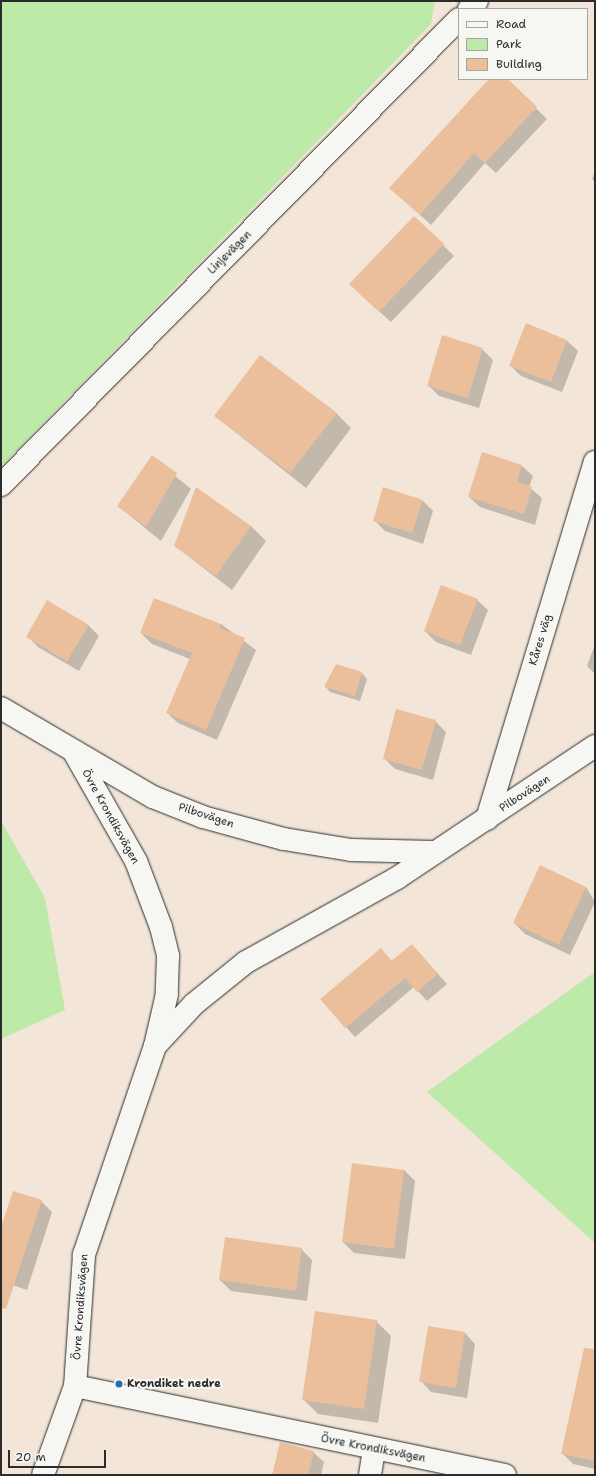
<!DOCTYPE html>
<html>
<head>
<meta charset="utf-8">
<style>
	body { margin:0 }
	#map { position:relative; width:596px; height:1476px; overflow:hidden; background:#f3e6d8; font-family:"Shantell Sans",sans-serif }
	div>[style] { position:absolute }
	[style*='--x'] { left:calc(var(--x)*1px); top:calc(var(--y)*1px); width:calc(var(--w)*1px); rotate:calc(var(--a)*1deg) }
	.green>* { inset:0; background:#bdeaa8 }
	.shadow>* { inset:0; background:#0003 }
	.building>* { inset:0; background:#ecbf9c }
	.roads { filter:drop-shadow(0 0 1px #2b2b2b) drop-shadow(0 0 1px #2b2b2b) }
	.street>* { height:22px; margin:-11px; padding:0 11px; transform-origin:11px; border-radius:11px; background:#f6f6f2 }
	.dots>* { width:11px; height:11px; translate:-50% -50%; box-sizing:border-box; border:2px solid #f6f6f2; border-radius:50% }
	span { translate:-50% -50%; white-space:nowrap; text-align:center; line-height:1.15; -webkit-text-stroke:4px #f6f6f2; paint-order:stroke }
	.street-label { font-size:11px; color:#2b2b2b }
	.poi-label { font-size:11px; color:#2b2b2b; font-weight:700 }
	.left { translate:0 -50%; text-align:left }
	.frame { position:absolute; inset:0; border:2px solid #2b2b2b; pointer-events:none }
	.legend { position:absolute; left:458px; top:8px; width:130px; height:72px; box-sizing:border-box; background:#f6f6f2; border:1px solid #a5a5a2; margin:0; padding:5px 7px; list-style:none; font-size:12px; color:#2b2b2b }
	.legend li { display:flex; align-items:center; gap:8px; height:20px }
	.legend b { width:20px; border:1px solid #a5a5a2 }
	.scale { position:absolute; left:8px; top:1450px; width:98px; height:18px; box-sizing:border-box; border:2px solid #2b2b2b; border-top:0; padding-left:5px; font-size:12px; line-height:14px; white-space:nowrap; color:#2b2b2b; -webkit-text-stroke:3px #f6f6f2; paint-order:stroke }
</style>
</head>
<body>
<div id="map">
	<div class="green">
		<i style="clip-path:polygon(1px 1px,435px 1px,431px 24px,1px 467px)"></i>
		<i style="clip-path:polygon(1px 821px,45px 898px,65px 1010px,1px 1039px)"></i>
		<i style="clip-path:polygon(595px 972px,595px 1243px,427px 1092px)"></i>
	</div>
	<div class="shadow">
		<i style="clip-path:polygon(491px 79px,506px 79px,547px 119px,496px 173px,485px 163px,431px 225px,391px 188px)"></i>
		<i style="clip-path:polygon(595px 171px,595px 182px,592px 179px)"></i>
		<i style="clip-path:polygon(443px 245px,454px 256px,391px 322px,361px 295px)"></i>
		<i style="clip-path:polygon(527px 324px,567px 341px,578px 351px,562px 392px,521px 376px,510px 365px)"></i>
		<i style="clip-path:polygon(482px 349px,493px 360px,479px 408px,439px 396px,428px 385px)"></i>
		<i style="clip-path:polygon(336px 413px,351px 428px,306px 488px,215px 416px)"></i>
		<i style="clip-path:polygon(152px 457px,191px 489px,161px 541px,118px 506px)"></i>
		<i style="clip-path:polygon(522px 466px,533px 476px,529px 487px,542px 498px,535px 525px,480px 507px,469px 497px)"></i>
		<i style="clip-path:polygon(422px 500px,433px 511px,423px 544px,385px 531px,374px 520px)"></i>
		<i style="clip-path:polygon(251px 526px,266px 541px,232px 590px,175px 546px)"></i>
		<i style="clip-path:polygon(477px 600px,488px 610px,471px 655px,436px 642px,425px 631px)"></i>
		<i style="clip-path:polygon(221px 624px,256px 650px,217px 740px,178px 723px,167px 713px,190px 659px,152px 644px,141px 633px)"></i>
		<i style="clip-path:polygon(88px 625px,99px 636px,79px 671px,38px 647px,27px 636px)"></i>
		<i style="clip-path:polygon(595px 644px,595px 674px,587px 666px)"></i>
		<i style="clip-path:polygon(362px 673px,367px 679px,360px 701px,330px 692px,325px 686px)"></i>
		<i style="clip-path:polygon(435px 721px,446px 732px,433px 780px,395px 769px,384px 758px)"></i>
		<i style="clip-path:polygon(586px 887px,595px 902px,570px 955px,525px 934px,514px 923px)"></i>
		<i style="clip-path:polygon(412px 945px,447px 984px,427px 1001px,414px 987px,355px 1037px,346px 1027px,381px 950px,392px 961px)"></i>
		<i style="clip-path:polygon(404px 1170px,415px 1181px,405px 1259px,354px 1253px,343px 1242px)"></i>
		<i style="clip-path:polygon(41px 1201px,52px 1212px,27px 1290px,1px 1281px,1px 1231px)"></i>
		<i style="clip-path:polygon(301px 1249px,312px 1260px,307px 1301px,231px 1291px,220px 1280px)"></i>
		<i style="clip-path:polygon(376px 1321px,391px 1336px,378px 1423px,318px 1414px,303px 1399px)"></i>
		<i style="clip-path:polygon(465px 1333px,475px 1344px,467px 1398px,431px 1392px,421px 1381px)"></i>
		<i style="clip-path:polygon(595px 1362px,595px 1469px,573px 1464px,562px 1453px)"></i>
		<i style="clip-path:polygon(313px 1452px,324px 1462px,321px 1475px,273px 1475px)"></i>
	</div>
	<div class="building">
		<i style="clip-path:polygon(489px 79px,508px 79px,537px 107px,485px 163px,474px 153px,420px 215px,389px 188px)"></i>
		<i style="clip-path:polygon(414px 216px,444px 244px,379px 312px,349px 284px)"></i>
		<i style="clip-path:polygon(526px 323px,567px 340px,551px 382px,509px 366px)"></i>
		<i style="clip-path:polygon(442px 335px,483px 348px,468px 398px,427px 386px)"></i>
		<i style="clip-path:polygon(260px 355px,337px 413px,290px 473px,214px 416px)"></i>
		<i style="clip-path:polygon(482px 452px,522px 465px,517px 482px,532px 487px,524px 514px,468px 497px)"></i>
		<i style="clip-path:polygon(152px 455px,177px 473px,146px 527px,117px 506px)"></i>
		<i style="clip-path:polygon(196px 487px,251px 526px,216px 576px,174px 546px)"></i>
		<i style="clip-path:polygon(383px 487px,423px 500px,412px 533px,373px 521px)"></i>
		<i style="clip-path:polygon(441px 585px,478px 599px,460px 645px,424px 631px)"></i>
		<i style="clip-path:polygon(154px 598px,221px 624px,220px 628px,245px 638px,206px 730px,166px 713px,192px 653px,140px 633px)"></i>
		<i style="clip-path:polygon(47px 600px,89px 625px,67px 661px,26px 637px)"></i>
		<i style="clip-path:polygon(336px 664px,362px 672px,355px 696px,324px 687px)"></i>
		<i style="clip-path:polygon(396px 709px,436px 720px,422px 770px,383px 759px)"></i>
		<i style="clip-path:polygon(540px 865px,586px 887px,559px 945px,513px 923px)"></i>
		<i style="clip-path:polygon(412px 944px,438px 974px,417px 992px,405px 978px,345px 1028px,320px 999px,381px 948px,391px 961px)"></i>
		<i style="clip-path:polygon(352px 1163px,404px 1170px,394px 1249px,342px 1242px)"></i>
		<i style="clip-path:polygon(13px 1191px,42px 1200px,6px 1309px,1px 1308px,1px 1227px)"></i>
		<i style="clip-path:polygon(225px 1237px,302px 1248px,296px 1291px,219px 1280px)"></i>
		<i style="clip-path:polygon(315px 1311px,377px 1320px,364px 1409px,302px 1400px)"></i>
		<i style="clip-path:polygon(428px 1326px,465px 1332px,456px 1388px,419px 1382px)"></i>
		<i style="clip-path:polygon(584px 1348px,595px 1349px,595px 1461px,561px 1454px)"></i>
		<i style="clip-path:polygon(280px 1442px,314px 1451px,308px 1475px,272px 1475px)"></i>
	</div>
	<div class="roads">
		<div class="street">
			<i style="--x:469;--y:9;--w:11;--a:-45"></i>
			<i style="--x:1;--y:485;--w:653;--a:-45.5"></i>
			<i style="--x:1;--y:708;--w:176;--a:30.4"></i>
			<i style="--x:153;--y:797;--w:54;--a:21.8"></i>
			<i style="--x:203;--y:817;--w:84;--a:15.2"></i>
			<i style="--x:284;--y:839;--w:68;--a:9.3"></i>
			<i style="--x:351;--y:850;--w:82;--a:1.4"></i>
			<i style="--x:74;--y:752;--w:125;--a:60.4"></i>
			<i style="--x:136;--y:861;--w:71;--a:69.3"></i>
			<i style="--x:161;--y:927;--w:30;--a:76"></i>
			<i style="--x:168;--y:956;--w:38;--a:92"></i>
			<i style="--x:167;--y:994;--w:53;--a:103"></i>
			<i style="--x:155;--y:1046;--w:221;--a:108.8"></i>
			<i style="--x:84;--y:1255;--w:131;--a:93.9"></i>
			<i style="--x:75;--y:1386;--w:439;--a:11.7"></i>
			<i style="--x:487;--y:819;--w:373;--a:-73.2"></i>
			<i style="--x:155;--y:1046;--w:57;--a:-47.1"></i>
			<i style="--x:194;--y:1004;--w:67;--a:-38.9"></i>
			<i style="--x:246;--y:962;--w:173;--a:-29.1"></i>
			<i style="--x:397;--y:878;--w:238;--a:-33.7"></i>
			<i style="--x:43;--y:1475;--w:95;--a:-70.2"></i>
			<i style="--x:370;--y:1475;--w:26;--a:-81"></i>
		</div>
	</div>
	<div class="dots">
		<i style="left:119px;top:1384px;background:#1f6fb2"></i>
	</div>
	<div class="street-label">
		<span style="left:230px;top:253px;rotate:-45deg">Linjevägen</span>
		<span style="left:541px;top:640px;rotate:-73deg">Kåres väg</span>
		<span style="left:525px;top:794px;rotate:-33deg">Pilbovägen</span>
		<span style="left:206px;top:816px;rotate:18deg">Pilbovägen</span>
		<span style="left:110px;top:817px;rotate:61deg">Övre Krondiksvägen</span>
		<span style="left:81px;top:1307px;rotate:-86deg">Övre Krondiksvägen</span>
		<span style="left:373px;top:1449px;rotate:11deg">Övre Krondiksvägen</span>
	</div>
	<div class="poi-label">
		<span class="left" style="left:127px;top:1384px">Krondiket nedre</span>
	</div>
	<div class="frame"></div>
	<ul class="legend">
	<li><b style="height:5px;background:#f6f6f2"></b>Road</li>
	<li><b style="height:11px;background:#bdeaa8"></b>Park</li>
	<li><b style="height:11px;background:#ecbf9c"></b>Building</li>
	</ul>
	<div class="scale">20 m</div>
</div>
</body>
</html>
